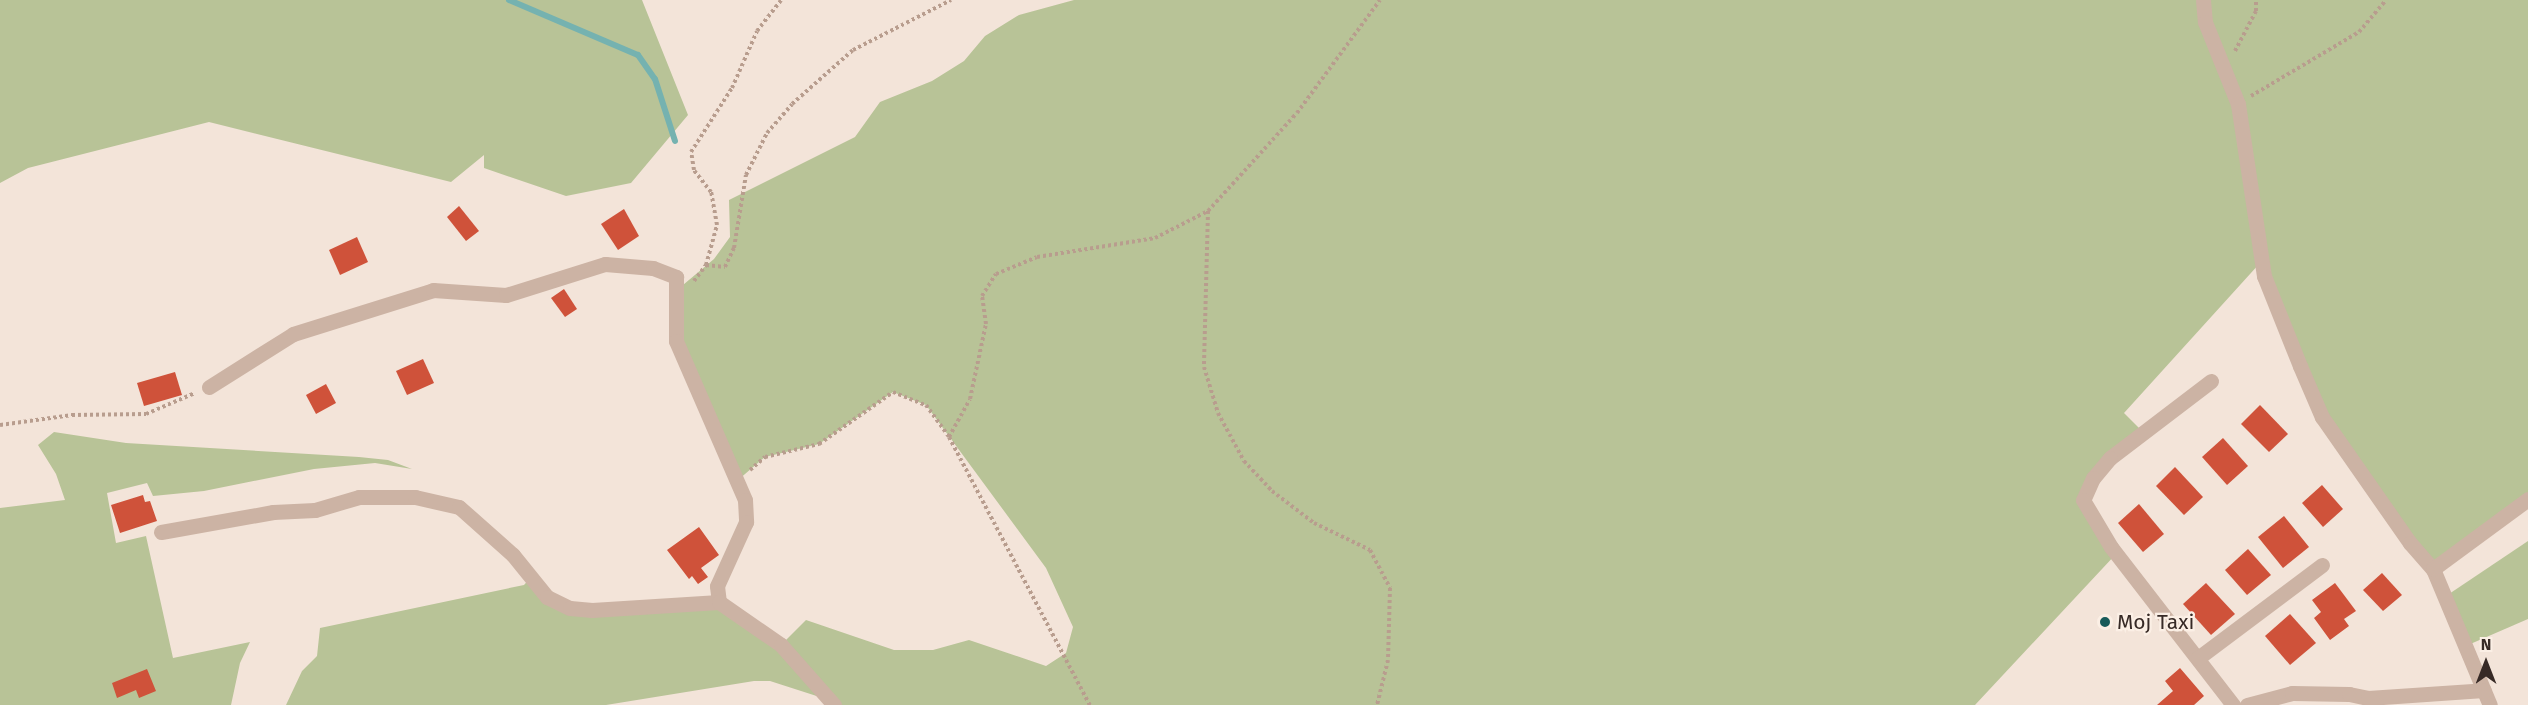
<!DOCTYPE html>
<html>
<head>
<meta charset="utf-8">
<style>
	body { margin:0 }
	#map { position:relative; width:2528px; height:705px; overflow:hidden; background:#f3e4d9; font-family:"Fira Sans",sans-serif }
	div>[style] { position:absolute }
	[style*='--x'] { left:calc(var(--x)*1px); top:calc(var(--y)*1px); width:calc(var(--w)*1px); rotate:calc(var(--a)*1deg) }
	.green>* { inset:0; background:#b8c397 }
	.stream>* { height:6px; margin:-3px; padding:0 3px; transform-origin:3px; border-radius:3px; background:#75b2b0 }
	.building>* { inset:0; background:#cf523a }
	.path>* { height:4px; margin-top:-2px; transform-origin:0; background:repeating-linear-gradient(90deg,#b89d8e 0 3px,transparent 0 6px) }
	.minor>* { height:15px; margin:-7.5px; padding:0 7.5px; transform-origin:7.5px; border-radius:7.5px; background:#ccb3a4 }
	.dots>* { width:16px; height:16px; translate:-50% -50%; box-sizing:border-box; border:3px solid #fbefe5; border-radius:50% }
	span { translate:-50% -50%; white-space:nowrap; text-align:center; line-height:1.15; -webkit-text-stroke:4.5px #fbefe5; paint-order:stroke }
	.poi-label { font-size:21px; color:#372a26 }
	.left { translate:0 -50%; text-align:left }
	.north { position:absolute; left:2456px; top:633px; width:60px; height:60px; -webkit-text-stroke:4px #fbefe5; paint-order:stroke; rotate:0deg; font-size:16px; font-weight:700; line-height:24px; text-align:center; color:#372a26 }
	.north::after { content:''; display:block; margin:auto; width:21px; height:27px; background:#372a26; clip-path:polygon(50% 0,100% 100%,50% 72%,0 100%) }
</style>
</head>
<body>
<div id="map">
	<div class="green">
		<i style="clip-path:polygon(0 0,642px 0,688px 115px,631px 183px,566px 196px,484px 168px,484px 155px,451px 182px,209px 122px,28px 168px,0 183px)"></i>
		<i style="clip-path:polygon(1074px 0,2528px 0,2528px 499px,2433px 569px,2322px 417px,2260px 263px,2124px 413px,2144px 433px,2110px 458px,2083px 500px,2116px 554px,1975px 705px,834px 705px,829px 700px,770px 681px,754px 681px,606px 705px,286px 705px,302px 671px,317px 656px,320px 628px,524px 585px,531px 577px,570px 608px,719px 602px,781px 645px,806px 620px,894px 650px,933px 650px,969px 640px,1046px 666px,1066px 653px,1073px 627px,1046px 568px,926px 405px,893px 392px,819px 444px,765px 457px,738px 480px,684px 368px,677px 290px,714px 259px,730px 237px,729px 200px,855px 137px,880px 102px,932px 81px,964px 61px,985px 36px,1019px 15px)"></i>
		<i style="clip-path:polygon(54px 432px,126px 443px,359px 457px,388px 460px,412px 469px,375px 463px,314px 469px,204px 491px,153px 496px,147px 483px,107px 493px,116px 543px,146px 536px,173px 658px,250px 642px,240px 663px,231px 705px,0 705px,0 508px,65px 500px,56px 474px,38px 445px)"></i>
		<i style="clip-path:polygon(2528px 541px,2528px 619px,2468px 645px,2446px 596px)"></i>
	</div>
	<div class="stream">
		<i style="--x:509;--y:0;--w:140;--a:23.1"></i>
		<i style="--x:638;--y:55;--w:29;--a:55"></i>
		<i style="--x:655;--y:79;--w:65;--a:72.1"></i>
	</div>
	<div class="building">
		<i style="clip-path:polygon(459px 206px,479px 231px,466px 241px,447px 217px)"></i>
		<i style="clip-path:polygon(624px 209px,639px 236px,618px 250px,601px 224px)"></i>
		<i style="clip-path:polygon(357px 237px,368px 262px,340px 275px,329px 250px)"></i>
		<i style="clip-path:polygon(564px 289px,577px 309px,565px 317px,551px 298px)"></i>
		<i style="clip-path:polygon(423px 359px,434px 383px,407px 395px,396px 371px)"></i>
		<i style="clip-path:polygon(175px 372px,182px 395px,144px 406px,137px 383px)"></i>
		<i style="clip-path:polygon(326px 384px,336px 403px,316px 414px,306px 395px)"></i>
		<i style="clip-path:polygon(2260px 405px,2288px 434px,2269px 452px,2241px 424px)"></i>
		<i style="clip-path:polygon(2223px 438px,2248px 466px,2227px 485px,2202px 457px)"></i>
		<i style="clip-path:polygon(2175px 467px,2203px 497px,2184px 515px,2156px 486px)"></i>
		<i style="clip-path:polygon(2322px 485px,2343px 509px,2323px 527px,2302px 503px)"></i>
		<i style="clip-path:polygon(143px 495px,145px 502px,150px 501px,157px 521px,120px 533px,111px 505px)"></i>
		<i style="clip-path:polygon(2139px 504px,2164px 534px,2143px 552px,2118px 523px)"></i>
		<i style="clip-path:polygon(2284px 516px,2309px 547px,2283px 568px,2258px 537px)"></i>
		<i style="clip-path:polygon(699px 527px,719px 555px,701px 568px,708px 577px,698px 584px,692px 576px,689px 579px,667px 550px)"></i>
		<i style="clip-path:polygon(2248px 549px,2271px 575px,2247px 595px,2225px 570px)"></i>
		<i style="clip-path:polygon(2382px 573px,2402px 595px,2383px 611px,2363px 590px)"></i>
		<i style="clip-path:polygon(2206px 583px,2235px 614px,2211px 635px,2183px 604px)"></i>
		<i style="clip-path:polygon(2335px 583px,2356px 611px,2344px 619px,2349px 626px,2330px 640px,2314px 618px,2321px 612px,2312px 600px)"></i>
		<i style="clip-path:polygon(2290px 614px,2316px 643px,2290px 665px,2265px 636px)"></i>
		<i style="clip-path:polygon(2180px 668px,2204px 696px,2194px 705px,2157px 705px,2173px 691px,2165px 681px)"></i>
		<i style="clip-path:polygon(147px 669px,156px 691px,139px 698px,136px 690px,117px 698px,112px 683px)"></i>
	</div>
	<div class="path">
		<i style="--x:2235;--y:51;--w:45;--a:-62.3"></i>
		<i style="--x:2256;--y:11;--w:11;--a:-90"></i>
		<i style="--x:2251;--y:96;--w:126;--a:-30.7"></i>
		<i style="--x:2359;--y:32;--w:42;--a:-49.8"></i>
		<i style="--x:1208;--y:211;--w:156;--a:91.5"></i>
		<i style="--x:1204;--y:367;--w:48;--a:73.1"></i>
		<i style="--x:1218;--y:413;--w:55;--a:61.6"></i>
		<i style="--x:1244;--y:461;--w:41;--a:47"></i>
		<i style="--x:1272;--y:491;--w:53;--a:37.3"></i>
		<i style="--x:1314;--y:523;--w:62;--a:25.7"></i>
		<i style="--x:1370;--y:550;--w:43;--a:62.2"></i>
		<i style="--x:1390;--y:588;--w:72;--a:91.6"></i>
		<i style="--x:1388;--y:660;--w:46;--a:103.7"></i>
		<i style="--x:706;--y:265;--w:41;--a:-74.6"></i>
		<i style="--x:717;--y:225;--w:34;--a:-100"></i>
		<i style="--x:711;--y:192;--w:28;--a:-128"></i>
		<i style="--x:694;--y:170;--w:18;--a:-99"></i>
		<i style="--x:691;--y:152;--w:76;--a:-57.4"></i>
		<i style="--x:732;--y:88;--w:62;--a:-66.3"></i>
		<i style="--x:757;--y:31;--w:39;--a:-52"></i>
		<i style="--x:694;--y:281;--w:20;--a:-53"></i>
		<i style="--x:706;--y:265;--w:19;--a:6"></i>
		<i style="--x:725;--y:267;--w:21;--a:-65"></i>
		<i style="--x:734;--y:248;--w:74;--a:-80.7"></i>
		<i style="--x:746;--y:175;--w:47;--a:-63.4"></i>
		<i style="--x:767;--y:133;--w:38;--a:-49"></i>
		<i style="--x:792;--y:104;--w:81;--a:-41.5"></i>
		<i style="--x:853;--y:50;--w:110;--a:-27"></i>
		<i style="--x:0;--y:425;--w:73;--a:-7.9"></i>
		<i style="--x:72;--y:415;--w:74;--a:-0.8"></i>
		<i style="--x:146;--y:414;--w:53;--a:-23.2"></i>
		<i style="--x:949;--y:437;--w:303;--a:62.3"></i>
		<i style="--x:750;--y:470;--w:20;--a:-41"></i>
		<i style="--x:765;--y:457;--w:56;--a:-13.5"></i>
		<i style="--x:819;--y:444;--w:90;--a:-35.1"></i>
		<i style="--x:893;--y:392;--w:35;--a:22"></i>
		<i style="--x:926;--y:405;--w:39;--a:54"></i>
		<i style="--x:949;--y:437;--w:43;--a:-61.1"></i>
		<i style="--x:970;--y:399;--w:77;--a:-78"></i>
		<i style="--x:986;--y:324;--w:28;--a:-98"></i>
		<i style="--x:982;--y:296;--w:26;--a:-58"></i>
		<i style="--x:996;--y:274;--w:44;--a:-22.5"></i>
		<i style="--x:1037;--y:257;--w:120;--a:-9.1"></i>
		<i style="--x:1155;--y:238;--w:59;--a:-27"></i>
		<i style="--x:1208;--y:211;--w:132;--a:-47.8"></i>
		<i style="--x:1297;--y:113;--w:140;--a:-53.7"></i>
	</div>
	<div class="minor">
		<i style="--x:2203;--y:0;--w:22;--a:85"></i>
		<i style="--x:2205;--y:22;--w:88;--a:68.1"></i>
		<i style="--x:2238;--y:104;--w:174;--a:81.4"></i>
		<i style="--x:2264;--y:276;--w:97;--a:68.2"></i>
		<i style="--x:2300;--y:366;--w:56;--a:66.7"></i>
		<i style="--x:2322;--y:417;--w:154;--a:55.1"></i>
		<i style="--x:2410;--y:543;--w:35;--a:49"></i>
		<i style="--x:2433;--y:569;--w:147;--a:67.3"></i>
		<i style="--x:2211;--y:381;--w:127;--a:142.7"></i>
		<i style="--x:2110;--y:458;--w:26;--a:130"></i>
		<i style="--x:2093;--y:478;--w:24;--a:114"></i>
		<i style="--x:2083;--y:500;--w:55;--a:59.2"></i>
		<i style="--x:2111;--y:547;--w:200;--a:52.3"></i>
		<i style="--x:209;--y:387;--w:99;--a:-32.2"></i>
		<i style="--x:293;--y:334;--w:147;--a:-17.4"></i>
		<i style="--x:433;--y:290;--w:73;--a:3.9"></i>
		<i style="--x:506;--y:295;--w:104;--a:-17.4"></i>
		<i style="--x:605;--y:264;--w:48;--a:4.8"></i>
		<i style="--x:653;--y:268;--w:25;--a:21"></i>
		<i style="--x:676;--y:277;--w:64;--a:90"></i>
		<i style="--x:676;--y:341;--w:173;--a:66.5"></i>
		<i style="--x:745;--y:500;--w:22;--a:87"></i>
		<i style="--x:746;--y:522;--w:70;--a:114.4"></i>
		<i style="--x:717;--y:586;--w:16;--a:83"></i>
		<i style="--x:161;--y:532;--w:114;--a:-10.1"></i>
		<i style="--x:273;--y:512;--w:42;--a:-2.7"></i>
		<i style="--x:315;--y:510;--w:46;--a:-16.5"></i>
		<i style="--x:359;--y:497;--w:56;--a:0"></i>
		<i style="--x:415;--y:497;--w:45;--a:12.8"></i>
		<i style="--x:459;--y:507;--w:72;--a:41.6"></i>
		<i style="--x:513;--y:555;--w:54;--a:51"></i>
		<i style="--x:547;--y:597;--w:25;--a:26"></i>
		<i style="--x:570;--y:608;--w:22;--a:5"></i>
		<i style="--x:592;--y:610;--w:127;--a:-3.6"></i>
		<i style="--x:719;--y:602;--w:75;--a:34.7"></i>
		<i style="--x:781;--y:645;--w:80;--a:48.5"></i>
		<i style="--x:2433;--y:569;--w:118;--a:-36.4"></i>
		<i style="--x:2198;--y:658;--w:155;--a:-36.9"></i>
		<i style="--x:2368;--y:698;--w:116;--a:-3.9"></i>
		<i style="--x:2247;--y:705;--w:47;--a:-14.9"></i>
		<i style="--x:2292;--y:693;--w:57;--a:1"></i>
		<i style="--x:2349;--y:694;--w:19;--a:12"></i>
		<i style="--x:2368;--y:698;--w:11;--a:41"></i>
	</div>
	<div class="dots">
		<i style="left:2105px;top:622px;background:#185b5a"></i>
	</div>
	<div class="poi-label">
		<span class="left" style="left:2117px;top:622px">Moj Taxi</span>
	</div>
	<div class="north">N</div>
</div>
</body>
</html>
